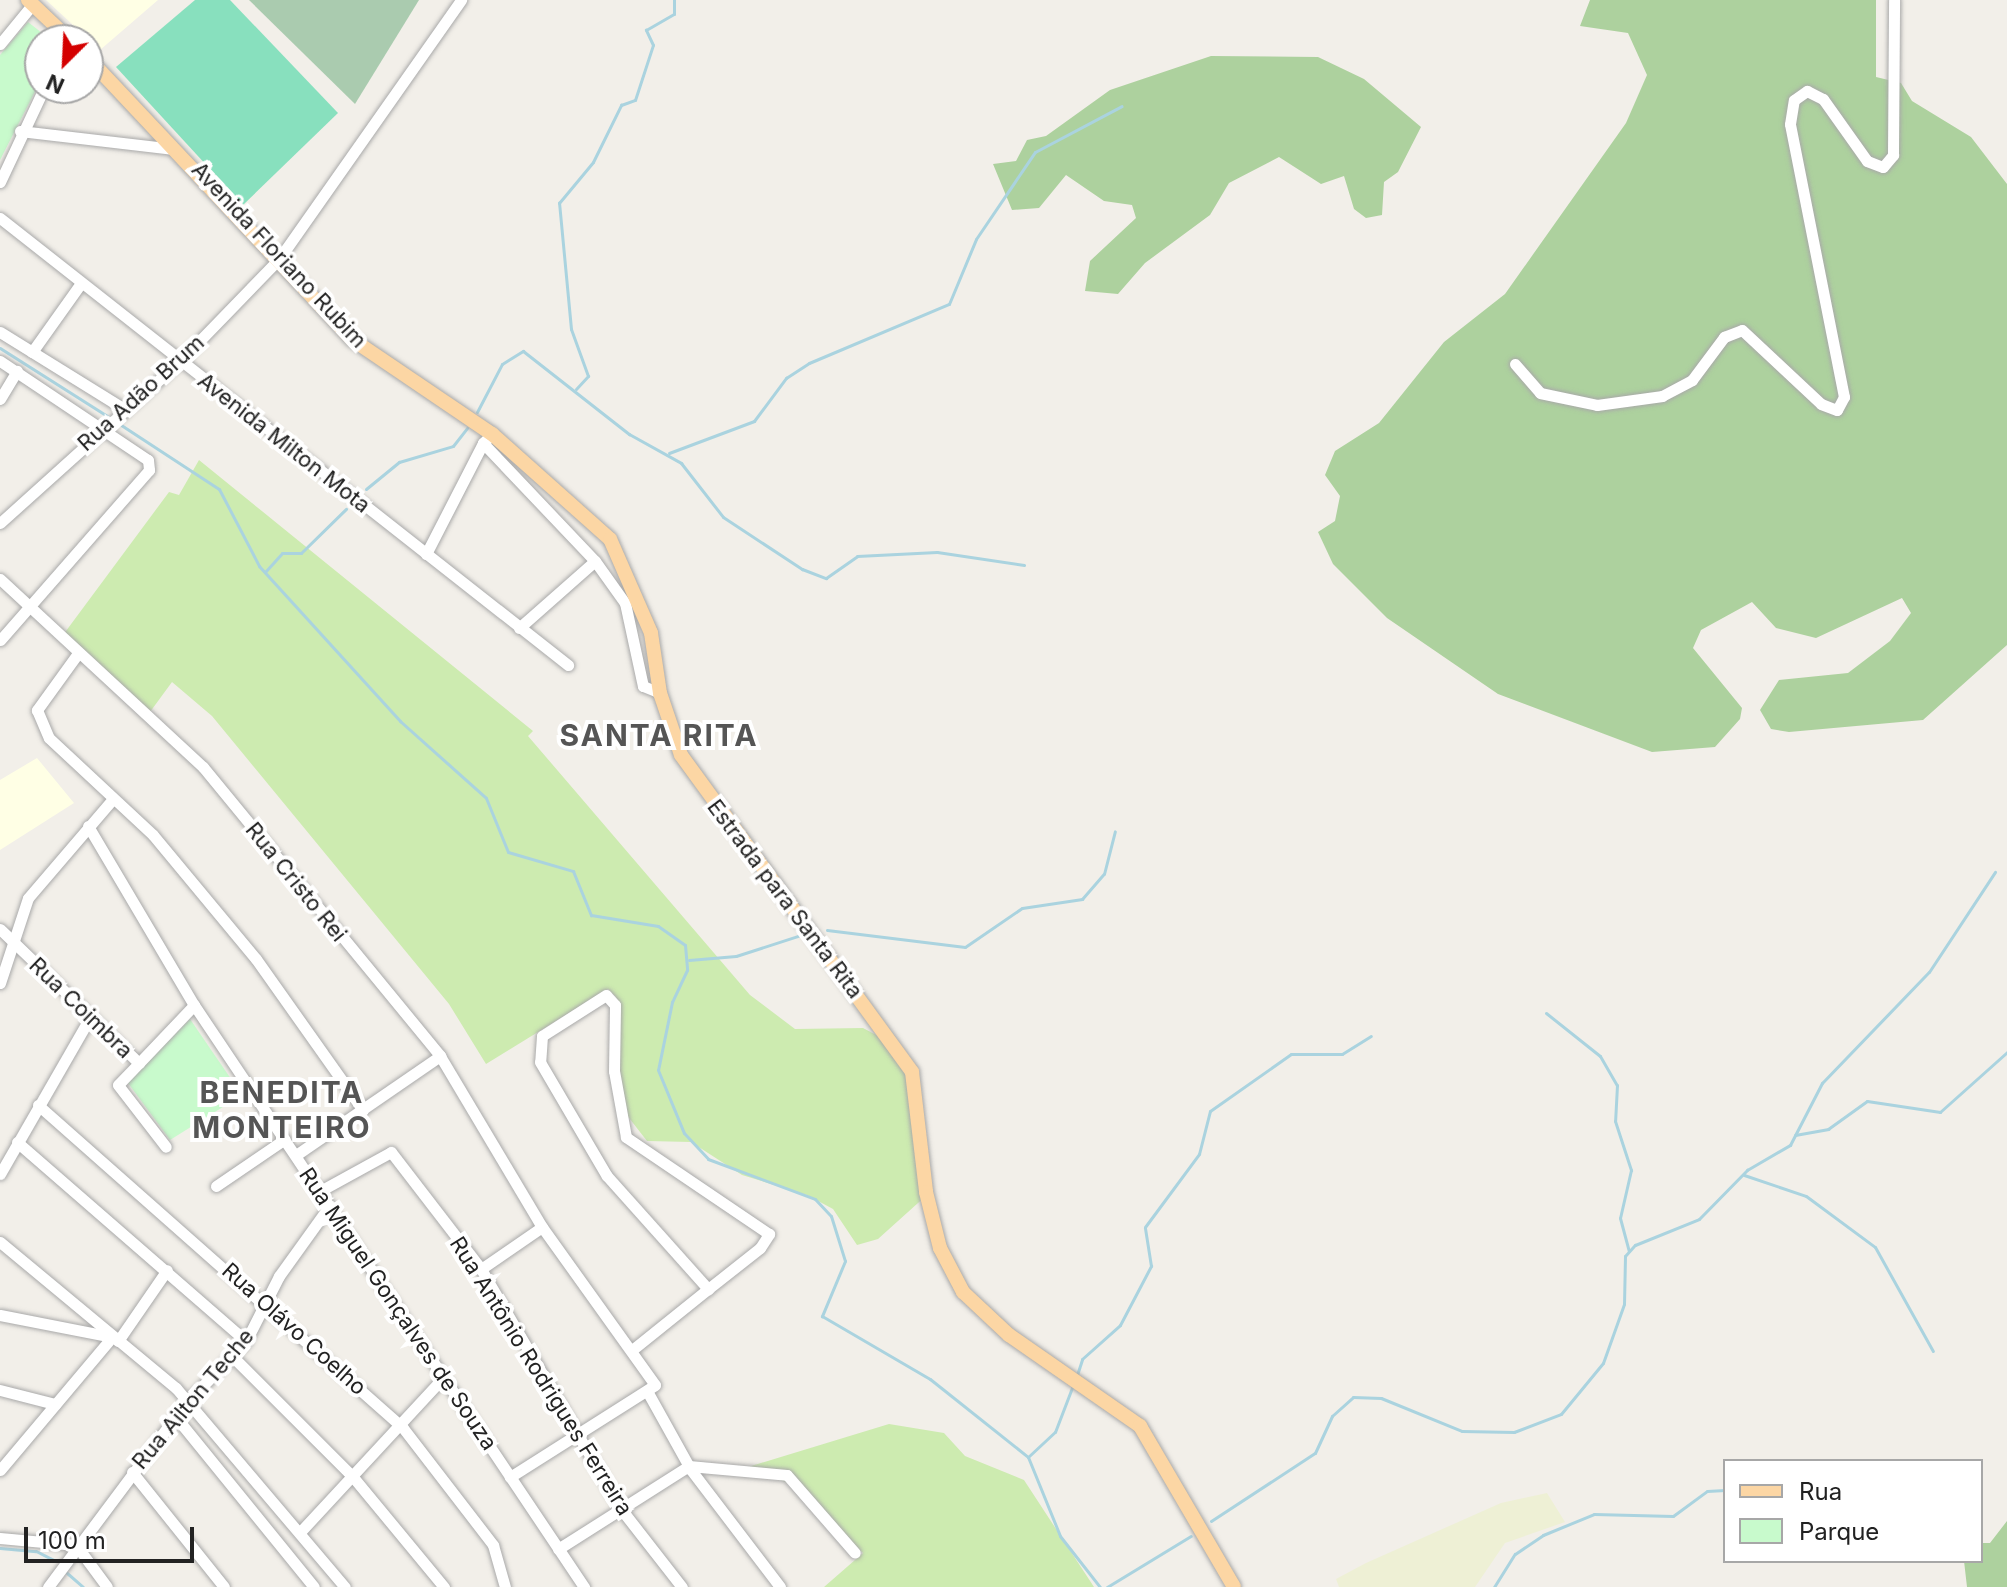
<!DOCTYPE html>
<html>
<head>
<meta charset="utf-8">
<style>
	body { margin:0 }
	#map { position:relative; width:2007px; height:1587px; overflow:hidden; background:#f2efe9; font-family:Inter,sans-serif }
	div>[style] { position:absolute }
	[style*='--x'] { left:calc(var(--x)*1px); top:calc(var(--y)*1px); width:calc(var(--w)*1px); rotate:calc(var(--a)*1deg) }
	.education>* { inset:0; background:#ffffe5 }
	.farmland>* { inset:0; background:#eef0d5 }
	.grass>* { inset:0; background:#cdebb0 }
	.forest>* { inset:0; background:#add19e }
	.cemetery>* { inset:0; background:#aacbaf }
	.park>* { inset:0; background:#c8facc }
	.pitch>* { inset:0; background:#88e0be }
	.stream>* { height:3px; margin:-1.5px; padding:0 1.5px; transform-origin:1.5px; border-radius:1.5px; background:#aad3df }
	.roads { filter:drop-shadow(0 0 2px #a9a9a9) drop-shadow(0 0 2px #a9a9a9) }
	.minor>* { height:11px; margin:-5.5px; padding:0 5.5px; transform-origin:5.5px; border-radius:5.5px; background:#fff }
	.major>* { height:14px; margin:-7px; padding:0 7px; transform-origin:7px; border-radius:7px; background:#fcd6a4 }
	span { translate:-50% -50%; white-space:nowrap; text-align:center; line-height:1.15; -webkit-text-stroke:8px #fff; paint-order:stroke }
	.street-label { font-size:22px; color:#222 }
	.district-label { font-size:30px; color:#555; font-weight:700; letter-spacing:2px }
	.legend { position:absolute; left:1723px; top:1459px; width:260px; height:104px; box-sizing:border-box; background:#fff; border:2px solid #a7a7a7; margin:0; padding:10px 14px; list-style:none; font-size:24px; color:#222 }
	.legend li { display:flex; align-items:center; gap:16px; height:40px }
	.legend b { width:40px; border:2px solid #a7a7a7 }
	.north { position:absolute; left:24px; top:24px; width:80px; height:80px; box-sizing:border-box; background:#fff; border:2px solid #a7a7a7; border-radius:50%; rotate:204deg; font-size:22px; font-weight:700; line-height:32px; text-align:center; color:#222 }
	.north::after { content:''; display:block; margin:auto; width:28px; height:36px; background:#d40000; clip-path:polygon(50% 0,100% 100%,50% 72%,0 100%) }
	.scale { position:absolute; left:24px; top:1527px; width:170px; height:36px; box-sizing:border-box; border:4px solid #222; border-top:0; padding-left:10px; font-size:24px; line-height:28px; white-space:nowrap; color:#222; -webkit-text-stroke:6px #fff; paint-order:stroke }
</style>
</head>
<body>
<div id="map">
	<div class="education">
		<i style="clip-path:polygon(46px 0,158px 0,100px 50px)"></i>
		<i style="clip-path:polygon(37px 758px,74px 803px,0 850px,0 780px)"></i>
	</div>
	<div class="farmland">
		<i style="clip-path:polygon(1547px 1493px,1565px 1522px,1505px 1543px,1475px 1587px,1339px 1587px,1336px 1579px,1366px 1563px,1501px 1503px)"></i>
	</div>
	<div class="grass">
		<i style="clip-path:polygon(199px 460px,533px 731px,528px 736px,750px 995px,795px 1029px,863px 1028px,882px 1038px,907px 1074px,928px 1194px,878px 1239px,857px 1245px,833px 1209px,807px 1195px,742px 1175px,691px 1142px,647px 1141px,626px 1114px,612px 1039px,616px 997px,608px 989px,486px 1064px,449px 1004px,212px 716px,172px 682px,150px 712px,63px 635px,169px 492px,179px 495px)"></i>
		<i style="clip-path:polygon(889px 1424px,944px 1433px,965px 1456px,1024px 1480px,1094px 1587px,824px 1587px,863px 1553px,790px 1484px,748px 1467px)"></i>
	</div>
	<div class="forest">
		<i style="clip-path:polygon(1590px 0,1876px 0,1876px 77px,1901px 83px,1912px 101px,1971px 137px,2007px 184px,2007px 645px,1923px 720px,1789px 732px,1771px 729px,1760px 710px,1779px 680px,1848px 673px,1890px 641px,1911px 613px,1902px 598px,1816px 638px,1776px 628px,1752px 602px,1701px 630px,1693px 648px,1742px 708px,1740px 719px,1715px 747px,1652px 752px,1498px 694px,1387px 618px,1333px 564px,1318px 532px,1335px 521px,1340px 496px,1325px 475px,1335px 451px,1379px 423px,1444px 342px,1505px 294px,1626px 123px,1647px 75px,1628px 33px,1580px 26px)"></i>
		<i style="clip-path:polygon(1211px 56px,1318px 57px,1364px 79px,1421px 127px,1398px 172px,1384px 182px,1382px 215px,1366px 218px,1354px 209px,1344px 176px,1321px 184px,1279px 157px,1229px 183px,1210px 215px,1145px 263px,1118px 294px,1085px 291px,1090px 261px,1136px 218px,1132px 205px,1104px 201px,1066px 175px,1039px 208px,1012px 210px,993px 164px,1016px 161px,1027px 140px,1046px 136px,1110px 90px)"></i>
		<i style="clip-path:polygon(2007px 1521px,2007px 1587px,1967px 1587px,1964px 1561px,1981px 1561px,1981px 1543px,1990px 1543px)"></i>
	</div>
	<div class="cemetery">
		<i style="clip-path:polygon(249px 0,419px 0,355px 104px)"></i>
	</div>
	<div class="park">
		<i style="clip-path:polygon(28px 22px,51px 40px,40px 40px,40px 82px,0 160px,0 55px)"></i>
		<i style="clip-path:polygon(190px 1019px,242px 1095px,170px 1140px,128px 1083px)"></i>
	</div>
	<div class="pitch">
		<i style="clip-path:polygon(195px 0,230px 0,338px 113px,243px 205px,116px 67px)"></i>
	</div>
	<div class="stream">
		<i style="--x:0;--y:348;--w:133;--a:32.4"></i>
		<i style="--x:576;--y:389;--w:18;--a:-47"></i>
		<i style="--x:588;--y:376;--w:50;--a:-109.9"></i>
		<i style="--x:571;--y:329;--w:127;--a:-95.4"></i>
		<i style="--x:559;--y:203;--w:53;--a:-50.3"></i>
		<i style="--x:593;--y:162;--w:64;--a:-63.8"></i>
		<i style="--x:621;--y:105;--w:15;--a:-20"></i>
		<i style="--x:635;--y:100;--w:58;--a:-71.9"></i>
		<i style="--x:653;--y:45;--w:17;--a:-115"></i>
		<i style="--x:646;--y:30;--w:32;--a:-30"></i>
		<i style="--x:674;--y:14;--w:14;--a:-90"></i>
		<i style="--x:477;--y:412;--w:54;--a:-62.5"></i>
		<i style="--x:502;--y:364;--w:25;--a:-32"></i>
		<i style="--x:523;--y:351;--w:135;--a:38.1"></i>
		<i style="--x:629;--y:434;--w:60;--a:29.1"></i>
		<i style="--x:681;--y:463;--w:68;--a:52.1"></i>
		<i style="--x:723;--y:517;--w:95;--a:33.4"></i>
		<i style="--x:802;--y:569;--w:26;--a:21"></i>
		<i style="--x:826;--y:578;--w:38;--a:-35"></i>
		<i style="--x:857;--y:556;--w:80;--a:-2.9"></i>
		<i style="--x:937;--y:552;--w:88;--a:8.5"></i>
		<i style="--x:118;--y:423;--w:121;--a:33.2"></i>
		<i style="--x:219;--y:489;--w:87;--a:62.5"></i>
		<i style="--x:259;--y:566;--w:210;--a:47.7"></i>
		<i style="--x:400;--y:721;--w:115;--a:41.8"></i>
		<i style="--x:486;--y:798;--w:58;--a:67.8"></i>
		<i style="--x:508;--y:852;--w:68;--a:16.3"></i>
		<i style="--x:573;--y:871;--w:48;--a:67.8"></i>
		<i style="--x:591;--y:915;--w:68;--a:9.3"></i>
		<i style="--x:658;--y:926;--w:33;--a:35"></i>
		<i style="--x:685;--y:945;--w:25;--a:85"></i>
		<i style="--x:687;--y:970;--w:35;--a:115"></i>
		<i style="--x:672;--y:1002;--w:69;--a:101.6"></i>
		<i style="--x:658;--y:1070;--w:68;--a:67.6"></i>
		<i style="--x:684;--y:1133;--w:35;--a:47"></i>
		<i style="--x:708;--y:1159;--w:114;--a:20.5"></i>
		<i style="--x:815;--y:1199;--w:23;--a:47"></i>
		<i style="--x:831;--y:1216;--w:47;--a:72.7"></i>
		<i style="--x:845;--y:1261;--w:60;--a:112.7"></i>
		<i style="--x:822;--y:1316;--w:125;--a:30.3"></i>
		<i style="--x:930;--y:1379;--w:125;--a:38.5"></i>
		<i style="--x:1028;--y:1457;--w:85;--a:67.9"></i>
		<i style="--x:1060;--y:1536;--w:65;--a:51.9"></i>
		<i style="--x:669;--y:453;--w:91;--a:-20.6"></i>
		<i style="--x:754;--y:421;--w:54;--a:-53.3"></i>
		<i style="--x:786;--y:378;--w:27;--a:-33"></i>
		<i style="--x:809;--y:363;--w:152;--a:-22.9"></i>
		<i style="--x:949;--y:304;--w:70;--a:-67.4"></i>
		<i style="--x:976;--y:239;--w:105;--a:-55.9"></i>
		<i style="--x:1035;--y:152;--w:98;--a:-27.9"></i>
		<i style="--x:366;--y:489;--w:43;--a:-39.3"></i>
		<i style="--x:399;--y:462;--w:56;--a:-16.5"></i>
		<i style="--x:453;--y:446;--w:23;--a:-52"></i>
		<i style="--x:265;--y:572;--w:25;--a:-48"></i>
		<i style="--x:282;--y:553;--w:19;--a:0"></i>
		<i style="--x:301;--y:553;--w:63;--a:-44.4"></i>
		<i style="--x:827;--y:930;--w:139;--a:7"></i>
		<i style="--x:965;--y:947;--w:69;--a:-34.4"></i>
		<i style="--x:1022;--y:908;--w:61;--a:-8.5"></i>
		<i style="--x:1082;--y:899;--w:33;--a:-49"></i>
		<i style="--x:1104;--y:874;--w:44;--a:-75.7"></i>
		<i style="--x:689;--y:960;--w:47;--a:-4.9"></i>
		<i style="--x:736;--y:956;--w:71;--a:-17.9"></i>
		<i style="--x:1546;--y:1013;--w:69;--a:38.5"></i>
		<i style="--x:1600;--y:1056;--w:34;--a:60"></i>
		<i style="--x:1617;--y:1085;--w:36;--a:93"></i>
		<i style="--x:1615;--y:1121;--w:52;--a:71.9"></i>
		<i style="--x:1631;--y:1170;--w:49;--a:102.9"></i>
		<i style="--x:1620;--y:1218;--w:34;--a:75"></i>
		<i style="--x:1795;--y:1135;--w:34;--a:-10"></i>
		<i style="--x:1828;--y:1129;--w:48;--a:-35.7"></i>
		<i style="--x:1867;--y:1101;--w:74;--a:8.6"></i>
		<i style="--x:1940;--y:1112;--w:90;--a:-41.8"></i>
		<i style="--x:1744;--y:1175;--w:65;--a:18.7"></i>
		<i style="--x:1806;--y:1196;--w:86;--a:36.5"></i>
		<i style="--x:1875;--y:1247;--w:119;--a:60.9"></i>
		<i style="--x:1076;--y:1378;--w:20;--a:-72"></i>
		<i style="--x:1082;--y:1359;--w:51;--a:-41.8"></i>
		<i style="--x:1120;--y:1325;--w:67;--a:-62.3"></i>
		<i style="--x:1151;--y:1266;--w:39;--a:-99"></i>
		<i style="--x:1145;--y:1227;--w:91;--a:-53.5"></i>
		<i style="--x:1199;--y:1154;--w:44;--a:-75.7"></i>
		<i style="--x:1210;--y:1111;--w:99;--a:-35.1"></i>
		<i style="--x:1291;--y:1054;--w:51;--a:0"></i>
		<i style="--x:1342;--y:1054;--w:34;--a:-32"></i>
		<i style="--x:1028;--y:1457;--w:37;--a:-43"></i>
		<i style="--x:1055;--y:1432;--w:50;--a:-69"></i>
		<i style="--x:1211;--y:1521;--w:124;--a:-33.2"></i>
		<i style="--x:1315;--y:1453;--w:41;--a:-65.3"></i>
		<i style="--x:1332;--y:1416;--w:28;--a:-42"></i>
		<i style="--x:1353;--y:1397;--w:28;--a:2"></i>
		<i style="--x:1381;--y:1398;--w:87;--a:22.2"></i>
		<i style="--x:1462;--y:1431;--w:52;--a:1.1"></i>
		<i style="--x:1514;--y:1432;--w:50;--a:-21"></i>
		<i style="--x:1561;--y:1414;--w:66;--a:-50.5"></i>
		<i style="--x:1603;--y:1363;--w:63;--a:-70.4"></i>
		<i style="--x:1624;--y:1304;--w:48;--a:-88.8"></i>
		<i style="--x:1625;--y:1256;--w:15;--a:-48"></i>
		<i style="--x:1635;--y:1245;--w:69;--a:-22.1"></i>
		<i style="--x:1699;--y:1219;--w:69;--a:-45.6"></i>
		<i style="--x:1747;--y:1170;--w:50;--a:-30.2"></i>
		<i style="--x:1790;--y:1145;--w:70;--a:-62.7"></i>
		<i style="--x:1822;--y:1083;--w:154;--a:-46.1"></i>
		<i style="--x:1929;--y:972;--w:120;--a:-56.6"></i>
		<i style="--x:0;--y:1548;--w:36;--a:5"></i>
		<i style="--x:36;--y:1551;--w:20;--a:27"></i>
		<i style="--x:67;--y:1573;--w:21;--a:41"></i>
		<i style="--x:1107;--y:1587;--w:98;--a:-31.3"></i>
		<i style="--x:1494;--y:1587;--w:39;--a:-58"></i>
		<i style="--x:1515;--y:1554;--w:34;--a:-34"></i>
		<i style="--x:1543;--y:1535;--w:55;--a:-22.4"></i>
		<i style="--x:1594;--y:1514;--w:79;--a:1.5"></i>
		<i style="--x:1673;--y:1516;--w:42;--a:-36.3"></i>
		<i style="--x:1707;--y:1491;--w:18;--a:-3"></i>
	</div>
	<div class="roads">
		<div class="minor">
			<i style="--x:0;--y:44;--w:50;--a:-50.6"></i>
			<i style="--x:20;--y:131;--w:155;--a:6.7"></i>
			<i style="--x:0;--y:182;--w:104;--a:-64.9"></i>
			<i style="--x:0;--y:218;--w:723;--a:38.2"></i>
			<i style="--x:0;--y:332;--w:148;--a:31.8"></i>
			<i style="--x:32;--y:352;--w:85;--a:-54.6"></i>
			<i style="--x:0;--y:361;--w:178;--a:33.8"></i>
			<i style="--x:148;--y:460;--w:10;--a:84"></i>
			<i style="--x:149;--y:470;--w:226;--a:131.2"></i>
			<i style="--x:1515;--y:364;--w:38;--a:49"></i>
			<i style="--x:1540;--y:393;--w:58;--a:11.9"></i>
			<i style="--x:1597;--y:405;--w:66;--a:-7.9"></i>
			<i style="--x:1662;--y:396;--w:34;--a:-28"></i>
			<i style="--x:1692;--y:380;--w:54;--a:-53.3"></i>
			<i style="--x:1724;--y:337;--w:19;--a:-21"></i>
			<i style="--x:1742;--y:330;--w:108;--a:43.1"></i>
			<i style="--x:1821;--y:404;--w:17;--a:21"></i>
			<i style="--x:1837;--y:410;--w:15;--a:-62"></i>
			<i style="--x:1844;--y:397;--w:278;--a:-101.2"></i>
			<i style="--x:1790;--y:124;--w:24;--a:-81"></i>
			<i style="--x:1794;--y:100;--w:16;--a:-35"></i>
			<i style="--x:1807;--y:91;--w:18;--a:27"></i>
			<i style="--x:1823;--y:99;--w:76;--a:54.6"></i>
			<i style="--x:1867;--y:161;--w:17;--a:21"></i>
			<i style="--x:1883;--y:167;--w:16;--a:-50"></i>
			<i style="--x:1893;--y:155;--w:155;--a:-89.6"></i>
			<i style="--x:0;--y:399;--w:33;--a:-59"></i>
			<i style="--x:492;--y:434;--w:13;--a:135"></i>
			<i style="--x:483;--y:443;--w:163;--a:46.5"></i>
			<i style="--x:595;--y:561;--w:52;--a:54.5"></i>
			<i style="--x:625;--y:603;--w:85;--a:77.8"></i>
			<i style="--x:643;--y:686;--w:18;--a:22"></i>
			<i style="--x:0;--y:523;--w:242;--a:-42"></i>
			<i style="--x:180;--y:361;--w:142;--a:-45.9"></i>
			<i style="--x:279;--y:259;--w:317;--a:-54.9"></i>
			<i style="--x:426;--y:554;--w:125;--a:-62.8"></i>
			<i style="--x:0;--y:579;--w:277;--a:42.8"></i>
			<i style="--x:203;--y:767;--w:374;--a:50.6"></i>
			<i style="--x:440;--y:1056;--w:199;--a:59.2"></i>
			<i style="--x:542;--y:1227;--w:194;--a:54.4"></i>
			<i style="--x:655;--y:1385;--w:172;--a:147.6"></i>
			<i style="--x:519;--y:628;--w:101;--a:-41.4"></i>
			<i style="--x:76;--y:656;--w:67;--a:125.8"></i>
			<i style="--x:37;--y:710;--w:30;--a:67"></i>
			<i style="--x:49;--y:738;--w:142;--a:43"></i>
			<i style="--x:153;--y:835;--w:161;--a:50.3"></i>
			<i style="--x:256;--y:959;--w:185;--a:54.7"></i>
			<i style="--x:88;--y:826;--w:208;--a:59.4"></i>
			<i style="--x:194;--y:1005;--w:701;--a:56.17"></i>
			<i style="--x:0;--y:929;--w:193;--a:44"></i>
			<i style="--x:139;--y:1063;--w:80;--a:-46.5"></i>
			<i style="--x:0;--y:983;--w:89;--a:-71.8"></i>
			<i style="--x:28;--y:898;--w:130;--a:-49.4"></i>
			<i style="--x:139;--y:1063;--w:30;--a:134"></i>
			<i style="--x:118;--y:1085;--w:78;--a:52.3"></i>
			<i style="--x:38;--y:1105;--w:487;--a:41.5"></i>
			<i style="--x:403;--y:1428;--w:148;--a:52.4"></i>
			<i style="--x:493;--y:1545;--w:44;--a:74.1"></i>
			<i style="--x:17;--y:1142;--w:303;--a:41"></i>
			<i style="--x:296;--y:1155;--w:175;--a:-34.5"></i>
			<i style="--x:0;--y:1174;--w:179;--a:-60.1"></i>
			<i style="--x:216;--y:1186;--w:83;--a:-34.3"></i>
			<i style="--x:320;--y:1191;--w:81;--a:-28.8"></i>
			<i style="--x:391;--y:1152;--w:148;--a:52.4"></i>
			<i style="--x:481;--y:1269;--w:278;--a:59.7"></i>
			<i style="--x:621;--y:1509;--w:99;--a:52"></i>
			<i style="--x:0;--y:1242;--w:229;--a:39.7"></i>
			<i style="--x:176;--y:1388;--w:261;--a:49.7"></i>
			<i style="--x:481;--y:1269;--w:74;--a:-34.5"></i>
			<i style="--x:0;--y:1315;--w:114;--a:11.1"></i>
			<i style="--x:112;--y:1337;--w:174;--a:130.1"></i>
			<i style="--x:118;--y:1341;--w:86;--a:-55.4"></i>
			<i style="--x:632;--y:1350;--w:97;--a:-38.8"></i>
			<i style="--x:708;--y:1289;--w:66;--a:-38.3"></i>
			<i style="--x:760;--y:1248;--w:17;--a:-57"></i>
			<i style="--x:769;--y:1234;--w:173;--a:-145.9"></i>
			<i style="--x:626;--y:1137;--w:67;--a:-100.3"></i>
			<i style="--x:614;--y:1071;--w:66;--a:-89.1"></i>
			<i style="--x:615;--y:1005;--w:13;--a:-132"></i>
			<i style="--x:606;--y:995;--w:76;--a:147.4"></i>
			<i style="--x:542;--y:1036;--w:26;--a:94"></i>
			<i style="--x:540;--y:1062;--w:132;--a:59.6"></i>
			<i style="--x:607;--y:1176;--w:152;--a:48.2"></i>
			<i style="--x:232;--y:1356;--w:171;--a:45"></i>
			<i style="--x:353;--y:1477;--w:143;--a:50.4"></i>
			<i style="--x:0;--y:1390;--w:57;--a:14.3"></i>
			<i style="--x:647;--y:1391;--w:90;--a:60.9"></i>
			<i style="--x:691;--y:1470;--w:147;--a:52.7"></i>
			<i style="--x:175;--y:1416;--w:220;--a:50.9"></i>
			<i style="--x:132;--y:1472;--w:147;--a:51.3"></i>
			<i style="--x:302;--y:1530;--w:207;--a:-47.2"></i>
			<i style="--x:0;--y:1538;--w:76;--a:5.3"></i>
			<i style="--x:76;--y:1545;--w:52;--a:53.6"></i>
			<i style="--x:558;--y:1549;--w:155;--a:-32.4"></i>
			<i style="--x:689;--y:1466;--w:98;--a:5.2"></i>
			<i style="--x:787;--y:1475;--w:103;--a:48.9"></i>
			<i style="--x:48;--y:1587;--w:229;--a:-53.2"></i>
			<i style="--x:185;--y:1404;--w:88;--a:-45.9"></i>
			<i style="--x:246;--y:1341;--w:73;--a:-63.1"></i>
			<i style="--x:279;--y:1276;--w:87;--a:-54.3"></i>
		</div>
		<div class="major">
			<i style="--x:28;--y:0;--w:58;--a:43.6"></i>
			<i style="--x:88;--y:58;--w:387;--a:46.8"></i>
			<i style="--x:353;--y:340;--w:168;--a:34.1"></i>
			<i style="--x:492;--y:434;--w:158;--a:41.7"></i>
			<i style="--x:610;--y:539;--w:103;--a:66.4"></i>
			<i style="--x:651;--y:633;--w:61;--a:81.5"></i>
			<i style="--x:660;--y:693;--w:65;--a:71.3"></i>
			<i style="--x:681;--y:755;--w:392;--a:53.9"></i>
			<i style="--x:912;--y:1072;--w:121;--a:83.3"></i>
			<i style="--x:926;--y:1192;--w:58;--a:76"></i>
			<i style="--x:940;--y:1248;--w:50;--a:62.4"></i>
			<i style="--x:963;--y:1292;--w:63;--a:43.1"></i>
			<i style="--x:1009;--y:1335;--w:160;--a:34.8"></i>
			<i style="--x:1140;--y:1426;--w:186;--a:59.7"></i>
		</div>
	</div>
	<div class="street-label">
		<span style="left:279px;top:255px;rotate:47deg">Avenida Floriano Rubim</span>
		<span style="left:141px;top:393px;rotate:-42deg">Rua Adão Brum</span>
		<span style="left:284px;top:443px;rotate:38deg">Avenida Milton Mota</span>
		<span style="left:296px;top:882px;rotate:51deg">Rua Cristo Rei</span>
		<span style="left:785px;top:899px;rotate:53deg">Estrada para Santa Rita</span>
		<span style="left:81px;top:1008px;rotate:44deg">Rua Coimbra</span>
		<span style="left:398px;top:1309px;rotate:56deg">Rua Miguel Gonçalves de Souza</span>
		<span style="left:294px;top:1329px;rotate:42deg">Rua Olávo Coelho</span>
		<span style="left:541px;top:1376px;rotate:58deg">Rua Antônio Rodrigues Ferreira</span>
		<span style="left:193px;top:1399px;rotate:-50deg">Rua Ailton Teche</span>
	</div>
	<div class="district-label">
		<span style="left:659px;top:735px">SANTA RITA</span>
		<span style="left:282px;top:1109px">BENEDITA<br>MONTEIRO</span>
	</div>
	<ul class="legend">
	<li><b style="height:10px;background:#fcd6a4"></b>Rua</li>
	<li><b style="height:22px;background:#c8facc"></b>Parque</li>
	</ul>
	<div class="north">N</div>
	<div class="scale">100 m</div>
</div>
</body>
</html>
